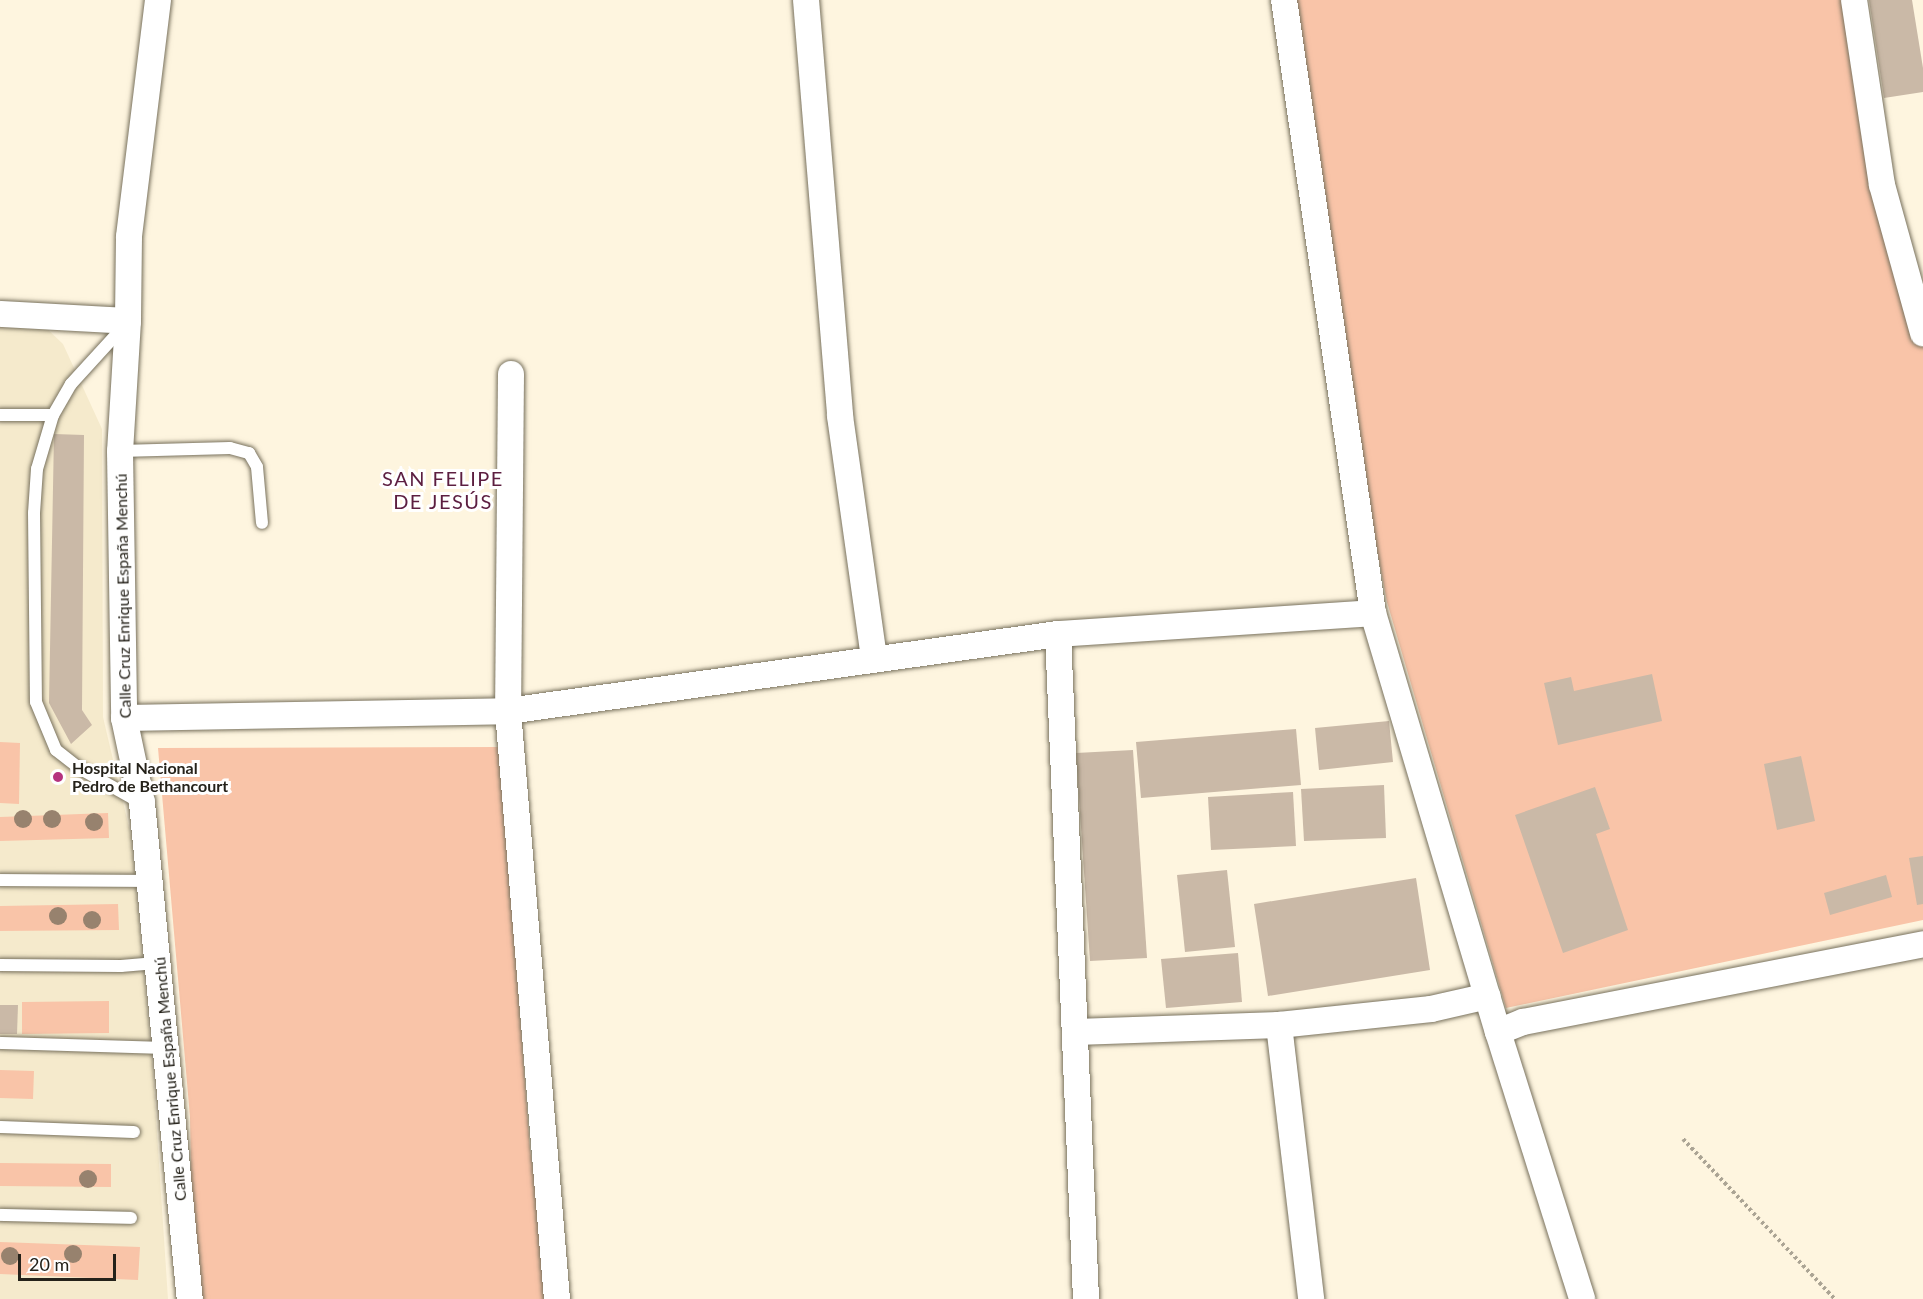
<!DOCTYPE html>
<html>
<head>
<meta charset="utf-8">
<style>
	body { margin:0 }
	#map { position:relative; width:1923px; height:1299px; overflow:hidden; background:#fef5df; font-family:Lato,sans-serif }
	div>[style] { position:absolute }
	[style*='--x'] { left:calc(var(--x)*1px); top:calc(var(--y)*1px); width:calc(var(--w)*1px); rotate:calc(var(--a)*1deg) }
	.built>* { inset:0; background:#f5eacc }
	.green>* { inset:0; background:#f9c4a8 }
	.building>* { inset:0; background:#cab9a7 }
	.path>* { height:4px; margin-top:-2px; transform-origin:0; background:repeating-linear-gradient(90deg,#aba494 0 3px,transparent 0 6px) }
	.roads { filter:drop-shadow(0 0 2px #78715d) drop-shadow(0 0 2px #78715d) }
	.lane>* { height:12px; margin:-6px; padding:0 6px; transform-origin:6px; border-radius:6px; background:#fff }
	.street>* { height:26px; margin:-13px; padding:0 13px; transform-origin:13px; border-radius:13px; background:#fff }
	.trees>* { width:18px; height:18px; margin:-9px; border-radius:50%; background:#97826e }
	.dots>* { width:16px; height:16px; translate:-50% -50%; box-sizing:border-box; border:3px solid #fff; border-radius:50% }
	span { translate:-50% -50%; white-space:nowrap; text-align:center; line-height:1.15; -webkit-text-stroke:6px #fff; paint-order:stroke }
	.street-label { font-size:16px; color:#25221a }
	.poi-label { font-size:16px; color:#25221a; font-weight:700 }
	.left { translate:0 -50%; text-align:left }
	.quarter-label { font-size:20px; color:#5c1e40; letter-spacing:1.5px }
	.scale { position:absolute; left:18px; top:1254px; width:98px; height:27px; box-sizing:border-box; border:3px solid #25221a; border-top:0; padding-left:8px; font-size:18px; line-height:21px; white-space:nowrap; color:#25221a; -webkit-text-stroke:4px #fff; paint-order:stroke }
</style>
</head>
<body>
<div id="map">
	<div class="built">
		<i style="clip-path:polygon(0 324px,43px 325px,63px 344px,102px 429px,103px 717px,131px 836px,153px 1073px,168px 1299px,0 1299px)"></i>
	</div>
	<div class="green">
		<i style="clip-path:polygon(1290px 0,1849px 0,1917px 333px,1923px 345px,1923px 920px,1506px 1008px,1387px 602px,1359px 457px)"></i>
		<i style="clip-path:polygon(0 742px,20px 743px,19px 804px,0 803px)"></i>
		<i style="clip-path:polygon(500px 747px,530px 1149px,552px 1299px,193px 1299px,190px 1117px,158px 748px)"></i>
		<i style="clip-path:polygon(108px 813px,109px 838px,0 841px,0 817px)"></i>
		<i style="clip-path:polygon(118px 904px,119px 930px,0 931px,0 906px)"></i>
		<i style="clip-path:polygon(109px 1001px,109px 1033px,22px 1034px,22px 1002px)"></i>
		<i style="clip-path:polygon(0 1070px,34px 1071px,33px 1099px,0 1098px)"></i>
		<i style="clip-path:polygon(0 1163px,111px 1164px,111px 1187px,0 1186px)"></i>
		<i style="clip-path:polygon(0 1242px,140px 1247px,138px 1280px,0 1274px)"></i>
	</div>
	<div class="building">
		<i style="clip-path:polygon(1869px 0,1912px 0,1923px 68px,1923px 92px,1884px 98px)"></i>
		<i style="clip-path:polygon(54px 434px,84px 435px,82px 710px,92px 725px,71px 744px,49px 703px)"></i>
		<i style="clip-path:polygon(1652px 674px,1662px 721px,1558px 745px,1544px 683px,1571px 677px,1574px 691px)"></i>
		<i style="clip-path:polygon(1389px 721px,1393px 762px,1319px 770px,1315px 728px)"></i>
		<i style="clip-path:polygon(1296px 729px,1301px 785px,1141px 798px,1136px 742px)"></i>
		<i style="clip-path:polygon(1133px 750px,1147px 958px,1090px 961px,1076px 753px)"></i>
		<i style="clip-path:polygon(1801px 756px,1815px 821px,1777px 830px,1764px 764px)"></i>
		<i style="clip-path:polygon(1384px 785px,1386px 838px,1304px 841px,1301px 789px)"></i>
		<i style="clip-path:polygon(1595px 787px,1610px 829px,1596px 834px,1628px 930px,1563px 953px,1515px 815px)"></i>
		<i style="clip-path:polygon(1293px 792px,1296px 846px,1211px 850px,1208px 797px)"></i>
		<i style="clip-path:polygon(1923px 856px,1923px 904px,1917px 905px,1909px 858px)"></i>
		<i style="clip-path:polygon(1227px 870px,1235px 947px,1185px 952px,1177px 875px)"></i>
		<i style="clip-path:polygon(1886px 875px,1892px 897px,1830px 915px,1824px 893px)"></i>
		<i style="clip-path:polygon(1416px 878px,1430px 970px,1268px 996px,1254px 904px)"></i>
		<i style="clip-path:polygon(1238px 953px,1242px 1002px,1166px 1008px,1161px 959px)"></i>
		<i style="clip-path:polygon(0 1005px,18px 1005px,17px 1034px,0 1034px)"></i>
	</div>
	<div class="path">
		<i style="--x:1683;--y:1139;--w:221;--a:46.5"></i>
	</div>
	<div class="roads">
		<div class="lane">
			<i style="--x:124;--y:326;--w:79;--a:132.4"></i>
			<i style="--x:71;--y:384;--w:36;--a:120"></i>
			<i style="--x:53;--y:415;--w:56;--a:106.5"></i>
			<i style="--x:37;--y:469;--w:44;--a:93.9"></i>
			<i style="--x:34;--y:513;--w:189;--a:89.4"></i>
			<i style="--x:36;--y:702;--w:52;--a:67.4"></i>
			<i style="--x:56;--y:750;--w:29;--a:38"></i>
			<i style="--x:79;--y:768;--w:71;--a:29.4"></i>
			<i style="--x:0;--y:415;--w:53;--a:0"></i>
			<i style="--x:120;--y:451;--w:110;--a:-1.6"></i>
			<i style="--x:230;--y:448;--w:20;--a:15"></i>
			<i style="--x:249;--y:453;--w:16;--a:60"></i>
			<i style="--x:257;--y:467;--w:56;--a:84.9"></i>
			<i style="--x:0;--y:880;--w:149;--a:0.4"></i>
			<i style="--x:0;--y:965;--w:121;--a:0.5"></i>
			<i style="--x:121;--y:966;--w:38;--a:-5"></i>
			<i style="--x:0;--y:1043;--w:167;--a:1.7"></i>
			<i style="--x:0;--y:1127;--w:134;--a:2.1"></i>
			<i style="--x:0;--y:1215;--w:131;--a:1.3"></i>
		</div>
		<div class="street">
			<i style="--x:158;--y:0;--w:239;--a:97"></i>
			<i style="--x:129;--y:237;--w:84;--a:90.7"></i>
			<i style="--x:128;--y:321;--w:130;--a:93.5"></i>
			<i style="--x:120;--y:451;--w:267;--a:89.1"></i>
			<i style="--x:124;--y:718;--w:87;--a:78"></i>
			<i style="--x:142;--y:803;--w:498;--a:84.5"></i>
			<i style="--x:806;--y:0;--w:417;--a:85.3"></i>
			<i style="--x:840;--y:416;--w:244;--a:82"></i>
			<i style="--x:1284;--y:0;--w:619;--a:81.74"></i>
			<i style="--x:1373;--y:613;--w:437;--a:73.4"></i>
			<i style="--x:1498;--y:1032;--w:280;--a:72.5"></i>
			<i style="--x:1854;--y:0;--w:187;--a:81.4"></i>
			<i style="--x:1882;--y:185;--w:154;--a:74.5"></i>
			<i style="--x:0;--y:314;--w:128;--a:3.1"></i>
			<i style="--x:511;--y:374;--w:337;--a:90.5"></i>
			<i style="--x:508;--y:711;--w:590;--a:85.24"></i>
			<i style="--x:1058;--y:634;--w:666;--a:87.59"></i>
			<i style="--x:124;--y:718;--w:384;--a:-1"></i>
			<i style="--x:508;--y:711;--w:555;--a:-7.97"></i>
			<i style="--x:1058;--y:634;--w:316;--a:-3.8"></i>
			<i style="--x:1279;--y:1025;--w:276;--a:83.3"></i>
			<i style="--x:1076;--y:1032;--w:203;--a:-2"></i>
			<i style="--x:1279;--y:1025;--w:153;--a:-6"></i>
			<i style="--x:1431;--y:1009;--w:58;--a:-12.8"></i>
			<i style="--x:1498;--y:1032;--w:27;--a:-22"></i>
			<i style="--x:1523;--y:1022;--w:408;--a:-11"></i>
		</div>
	</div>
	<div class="trees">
		<i style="left:23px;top:819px"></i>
		<i style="left:52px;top:819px"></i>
		<i style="left:94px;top:822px"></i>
		<i style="left:58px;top:916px"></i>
		<i style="left:92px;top:920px"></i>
		<i style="left:88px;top:1179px"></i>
		<i style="left:73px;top:1254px"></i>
		<i style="left:10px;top:1256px"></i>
	</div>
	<div class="dots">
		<i style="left:58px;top:777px;background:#b5337e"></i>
	</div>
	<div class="street-label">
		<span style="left:123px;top:596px;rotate:-91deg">Calle Cruz Enrique España Menchú</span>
		<span style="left:170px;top:1079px;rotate:-95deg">Calle Cruz Enrique España Menchú</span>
	</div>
	<div class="poi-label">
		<span class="left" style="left:72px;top:777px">Hospital Nacional<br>Pedro de Bethancourt</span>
	</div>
	<div class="quarter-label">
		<span style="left:443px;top:490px">SAN FELIPE<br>DE JESÚS</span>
	</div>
	<div class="scale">20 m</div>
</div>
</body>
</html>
